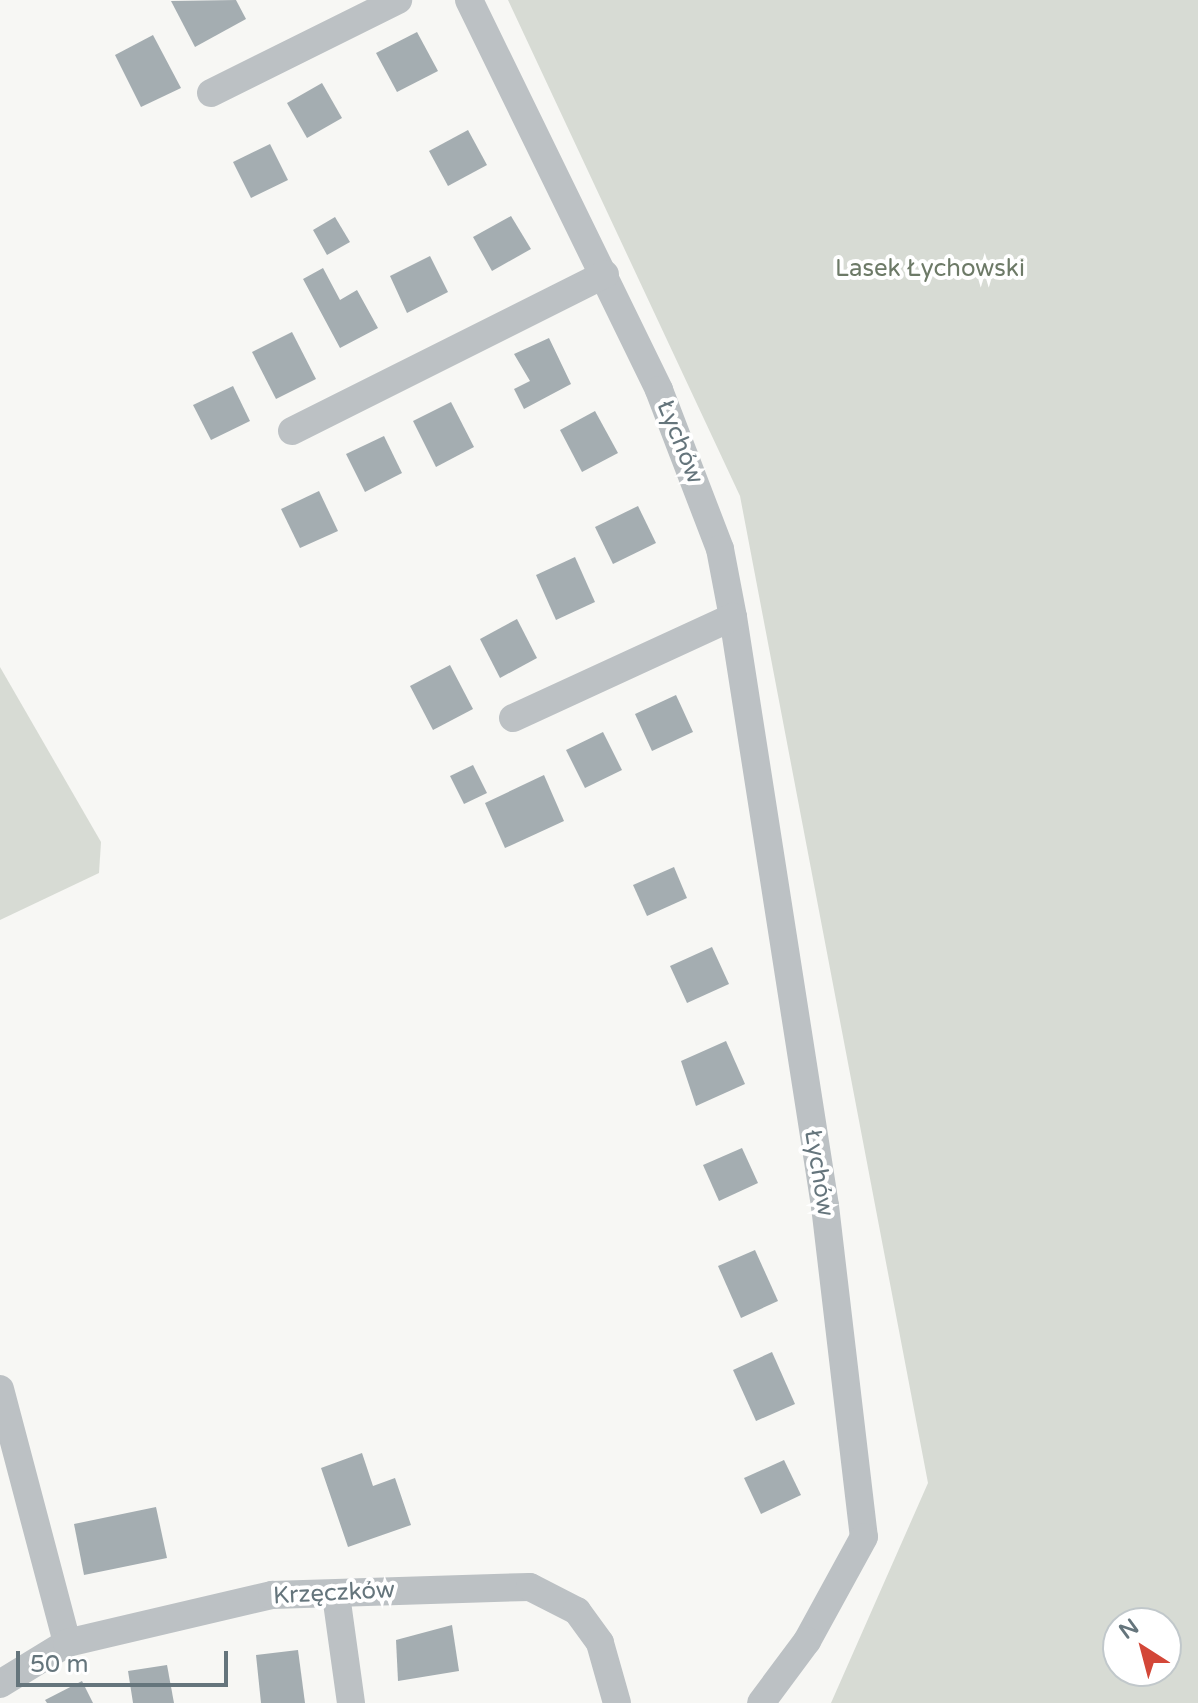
<!DOCTYPE html>
<html>
<head>
<meta charset="utf-8">
<style>
	body { margin:0 }
	#map { position:relative; width:1198px; height:1703px; overflow:hidden; background:#f7f7f4; font-family:"Varela Round",sans-serif }
	div>[style] { position:absolute }
	[style*='--x'] { left:calc(var(--x)*1px); top:calc(var(--y)*1px); width:calc(var(--w)*1px); rotate:calc(var(--a)*1deg) }
	.green>* { inset:0; background:#d7dbd4 }
	.building>* { inset:0; background:#a4adb1 }
	.minor>* { height:28px; margin:-14px; padding:0 14px; transform-origin:14px; border-radius:14px; background:#bcc1c4 }
	span { translate:-50% -50%; white-space:nowrap; text-align:center; line-height:1.15; -webkit-text-stroke:8px #fff; paint-order:stroke }
	.park-label { font-size:24px; color:#6d7a67 }
	.street-label { font-size:24px; color:#65757c }
	.north { position:absolute; left:1102px; top:1607px; width:80px; height:80px; box-sizing:border-box; background:#fff; border:2px solid #c1c8cb; border-radius:50%; rotate:324deg; font-size:22px; font-weight:700; line-height:32px; text-align:center; color:#65757c }
	.north::after { content:''; display:block; margin:auto; width:28px; height:36px; background:#d34738; clip-path:polygon(50% 0,100% 100%,50% 72%,0 100%) }
	.scale { position:absolute; left:16px; top:1651px; width:212px; height:36px; box-sizing:border-box; border:4px solid #65757c; border-top:0; padding-left:10px; font-size:24px; line-height:28px; white-space:nowrap; color:#65757c; -webkit-text-stroke:6px #fff; paint-order:stroke }
</style>
</head>
<body>
<div id="map">
	<div class="green">
		<i style="clip-path:polygon(evenodd,508px 0,1198px 0,1198px 1703px,831px 1703px,928px 1483px,740px 496px,508px 0,1166px 1623px,1166px 1671px,1118px 1671px,1118px 1623px,1166px 1623px)"></i>
		<i style="clip-path:polygon(0 667px,101px 842px,99px 873px,0 920px)"></i>
	</div>
	<div class="building">
		<i style="clip-path:polygon(236px 0,246px 19px,195px 47px,171px 1px)"></i>
		<i style="clip-path:polygon(417px 32px,438px 71px,397px 92px,376px 53px)"></i>
		<i style="clip-path:polygon(153px 35px,181px 88px,141px 107px,115px 55px)"></i>
		<i style="clip-path:polygon(322px 83px,342px 118px,307px 138px,287px 103px)"></i>
		<i style="clip-path:polygon(468px 130px,487px 165px,448px 186px,429px 151px)"></i>
		<i style="clip-path:polygon(270px 144px,288px 180px,251px 198px,233px 162px)"></i>
		<i style="clip-path:polygon(511px 216px,531px 249px,492px 271px,473px 237px)"></i>
		<i style="clip-path:polygon(335px 217px,350px 242px,327px 255px,313px 230px)"></i>
		<i style="clip-path:polygon(430px 256px,448px 292px,407px 313px,390px 276px)"></i>
		<i style="clip-path:polygon(323px 268px,340px 300px,357px 290px,378px 328px,340px 348px,303px 279px)"></i>
		<i style="clip-path:polygon(292px 332px,316px 379px,276px 399px,252px 352px)"></i>
		<i style="clip-path:polygon(549px 338px,571px 384px,524px 409px,514px 389px,530px 381px,514px 354px)"></i>
		<i style="clip-path:polygon(233px 386px,250px 421px,211px 440px,193px 405px)"></i>
		<i style="clip-path:polygon(451px 402px,474px 447px,436px 467px,413px 421px)"></i>
		<i style="clip-path:polygon(595px 411px,618px 453px,582px 472px,560px 430px)"></i>
		<i style="clip-path:polygon(384px 436px,402px 473px,365px 492px,346px 454px)"></i>
		<i style="clip-path:polygon(319px 491px,338px 531px,300px 548px,281px 509px)"></i>
		<i style="clip-path:polygon(638px 506px,656px 543px,613px 564px,595px 527px)"></i>
		<i style="clip-path:polygon(575px 557px,595px 602px,556px 620px,536px 575px)"></i>
		<i style="clip-path:polygon(517px 619px,537px 658px,500px 678px,480px 639px)"></i>
		<i style="clip-path:polygon(450px 665px,473px 709px,433px 730px,410px 686px)"></i>
		<i style="clip-path:polygon(676px 695px,693px 732px,652px 751px,635px 714px)"></i>
		<i style="clip-path:polygon(603px 732px,622px 770px,585px 788px,566px 750px)"></i>
		<i style="clip-path:polygon(473px 765px,487px 793px,464px 804px,450px 776px)"></i>
		<i style="clip-path:polygon(544px 775px,564px 821px,505px 848px,485px 803px)"></i>
		<i style="clip-path:polygon(674px 867px,687px 898px,647px 916px,633px 885px)"></i>
		<i style="clip-path:polygon(712px 947px,729px 984px,687px 1003px,670px 966px)"></i>
		<i style="clip-path:polygon(726px 1041px,745px 1084px,696px 1106px,681px 1061px)"></i>
		<i style="clip-path:polygon(742px 1148px,758px 1183px,719px 1201px,703px 1165px)"></i>
		<i style="clip-path:polygon(755px 1250px,778px 1301px,741px 1318px,718px 1266px)"></i>
		<i style="clip-path:polygon(772px 1352px,795px 1404px,756px 1421px,733px 1370px)"></i>
		<i style="clip-path:polygon(362px 1453px,373px 1486px,395px 1478px,411px 1525px,348px 1547px,321px 1468px)"></i>
		<i style="clip-path:polygon(784px 1460px,801px 1495px,761px 1514px,744px 1478px)"></i>
		<i style="clip-path:polygon(156px 1507px,167px 1558px,84px 1575px,74px 1524px)"></i>
		<i style="clip-path:polygon(452px 1625px,459px 1671px,398px 1681px,396px 1640px)"></i>
		<i style="clip-path:polygon(298px 1650px,305px 1703px,261px 1703px,256px 1655px)"></i>
		<i style="clip-path:polygon(167px 1665px,174px 1703px,133px 1703px,128px 1671px)"></i>
		<i style="clip-path:polygon(82px 1681px,93px 1703px,47px 1703px,45px 1700px)"></i>
	</div>
	<div class="minor">
		<i style="--x:469;--y:0;--w:434;--a:64"></i>
		<i style="--x:659;--y:390;--w:170;--a:69"></i>
		<i style="--x:720;--y:549;--w:69;--a:79.2"></i>
		<i style="--x:733;--y:617;--w:596;--a:81.12"></i>
		<i style="--x:825;--y:1206;--w:333;--a:83.3"></i>
		<i style="--x:864;--y:1537;--w:119;--a:118.7"></i>
		<i style="--x:807;--y:1641;--w:77;--a:126.6"></i>
		<i style="--x:211;--y:93;--w:209;--a:-26.4"></i>
		<i style="--x:292;--y:431;--w:350;--a:-26.6"></i>
		<i style="--x:513;--y:718;--w:242;--a:-24.7"></i>
		<i style="--x:0;--y:1389;--w:263;--a:75.2"></i>
		<i style="--x:336;--y:1595;--w:109;--a:82.1"></i>
		<i style="--x:0;--y:1684;--w:79;--a:-31.5"></i>
		<i style="--x:67;--y:1643;--w:211;--a:-13.2"></i>
		<i style="--x:272;--y:1595;--w:258;--a:-1.8"></i>
		<i style="--x:530;--y:1587;--w:53;--a:27.1"></i>
		<i style="--x:577;--y:1611;--w:39;--a:54"></i>
		<i style="--x:600;--y:1643;--w:62;--a:74.2"></i>
	</div>
	<div class="park-label">
		<span style="left:930px;top:269px">Lasek Łychowski</span>
	</div>
	<div class="street-label">
		<span style="left:680px;top:442px;rotate:68deg">Łychów</span>
		<span style="left:819px;top:1173px;rotate:81deg">Łychów</span>
		<span style="left:334px;top:1593px;rotate:-3deg">Krzęczków</span>
	</div>
	<div class="north">N</div>
	<div class="scale">50 m</div>
</div>
</body>
</html>
